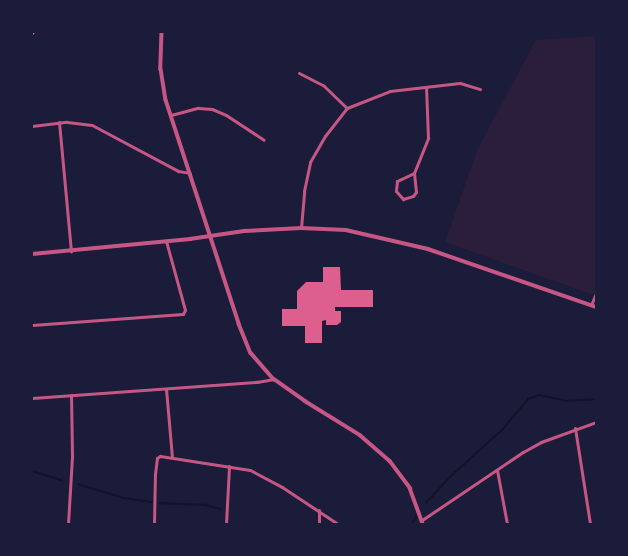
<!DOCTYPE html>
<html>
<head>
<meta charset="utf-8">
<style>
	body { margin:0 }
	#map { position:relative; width:628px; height:556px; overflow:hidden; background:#1b1b3a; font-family:"Exo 2",sans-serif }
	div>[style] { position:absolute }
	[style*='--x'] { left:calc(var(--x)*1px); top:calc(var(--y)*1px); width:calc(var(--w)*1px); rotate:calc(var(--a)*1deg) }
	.green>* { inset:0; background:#2a1e3b }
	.stream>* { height:1.5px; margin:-0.75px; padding:0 0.75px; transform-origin:0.75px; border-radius:0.75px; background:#12122b }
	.building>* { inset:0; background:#dd5f8e }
	.minor>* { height:3px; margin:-1.5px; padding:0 1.5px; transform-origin:1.5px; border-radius:1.5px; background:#c65784 }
	.tertiary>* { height:3.5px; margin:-1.75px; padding:0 1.75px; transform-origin:1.75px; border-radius:1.75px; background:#c65784 }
	.secondary>* { height:4px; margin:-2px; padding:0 2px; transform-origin:2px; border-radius:2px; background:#ff6b9d }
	span { translate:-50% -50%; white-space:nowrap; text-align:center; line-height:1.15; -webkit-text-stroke:4px #1b1b3a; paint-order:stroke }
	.frame { position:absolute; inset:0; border:33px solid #1b1b3a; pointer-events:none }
</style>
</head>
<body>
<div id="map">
	<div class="green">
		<i style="clip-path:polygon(596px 36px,596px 293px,591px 294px,445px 242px,478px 148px,536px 40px)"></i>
	</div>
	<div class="stream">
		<i style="--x:32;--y:471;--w:31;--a:17"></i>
		<i style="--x:78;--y:484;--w:48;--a:16.9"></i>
		<i style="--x:124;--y:498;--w:28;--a:8"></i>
		<i style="--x:160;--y:503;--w:46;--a:2.5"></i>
		<i style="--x:206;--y:505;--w:15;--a:16"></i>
		<i style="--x:426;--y:503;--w:37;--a:-47"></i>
		<i style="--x:451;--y:476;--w:70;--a:-42.1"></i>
		<i style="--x:503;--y:429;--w:39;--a:-50"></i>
		<i style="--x:528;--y:399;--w:12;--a:-20"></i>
		<i style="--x:539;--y:395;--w:29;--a:12"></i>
		<i style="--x:567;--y:401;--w:29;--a:-4"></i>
		<i style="--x:412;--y:524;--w:10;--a:-61"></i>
	</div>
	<div class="building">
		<i style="clip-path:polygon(323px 267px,340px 267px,341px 290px,373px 290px,373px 307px,335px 307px,335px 311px,341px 311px,341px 322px,337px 325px,326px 325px,326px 320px,322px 321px,322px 343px,305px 343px,305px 326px,282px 326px,282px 309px,297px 309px,297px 291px,306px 282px,323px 282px)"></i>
	</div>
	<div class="minor">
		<i style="--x:299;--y:73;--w:28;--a:27"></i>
		<i style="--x:324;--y:86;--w:32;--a:44"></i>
		<i style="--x:171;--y:115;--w:28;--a:-15"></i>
		<i style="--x:198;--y:108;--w:14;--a:4"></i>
		<i style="--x:212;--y:109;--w:15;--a:23"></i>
		<i style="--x:226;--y:115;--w:45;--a:33.3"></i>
		<i style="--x:59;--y:122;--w:130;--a:84.7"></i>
		<i style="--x:32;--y:126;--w:35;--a:-7"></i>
		<i style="--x:67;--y:122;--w:25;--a:7"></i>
		<i style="--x:92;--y:125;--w:98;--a:28.1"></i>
		<i style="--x:178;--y:171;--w:12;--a:9"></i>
		<i style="--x:414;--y:173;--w:19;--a:155"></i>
		<i style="--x:397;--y:181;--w:10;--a:96"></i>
		<i style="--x:396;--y:191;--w:11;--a:49"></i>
		<i style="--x:403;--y:199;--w:10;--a:-17"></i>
		<i style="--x:413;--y:196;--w:5;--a:-53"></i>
		<i style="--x:416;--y:192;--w:19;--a:-96"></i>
		<i style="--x:414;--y:173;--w:38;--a:-68"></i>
		<i style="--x:428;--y:138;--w:51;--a:-92.2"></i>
		<i style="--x:301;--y:228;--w:37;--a:-85"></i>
		<i style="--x:304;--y:191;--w:30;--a:-78"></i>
		<i style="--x:310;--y:162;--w:30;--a:-60"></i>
		<i style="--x:325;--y:136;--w:36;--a:-52"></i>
		<i style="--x:347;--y:108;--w:46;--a:-21.6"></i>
		<i style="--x:390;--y:91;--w:70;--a:-6.5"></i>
		<i style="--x:460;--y:83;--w:21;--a:17"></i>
		<i style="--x:591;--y:305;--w:13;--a:-67"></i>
		<i style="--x:32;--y:325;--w:151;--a:-4.2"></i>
		<i style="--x:183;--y:314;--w:4;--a:-63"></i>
		<i style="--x:185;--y:310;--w:72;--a:-105.4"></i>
		<i style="--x:166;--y:389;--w:68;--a:85"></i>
		<i style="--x:32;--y:398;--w:226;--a:-4.1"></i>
		<i style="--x:257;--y:382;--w:17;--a:-10"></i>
		<i style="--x:575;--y:428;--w:97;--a:81.1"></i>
		<i style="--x:497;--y:470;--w:55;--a:79.5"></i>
		<i style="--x:422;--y:520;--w:122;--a:-34"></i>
		<i style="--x:523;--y:452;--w:21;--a:-29"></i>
		<i style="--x:541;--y:442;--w:59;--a:-20"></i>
		<i style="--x:68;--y:524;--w:68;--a:-86.6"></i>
		<i style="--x:72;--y:456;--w:61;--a:-90.9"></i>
		<i style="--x:154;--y:524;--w:50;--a:-88.9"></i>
		<i style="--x:155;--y:474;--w:16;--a:-83"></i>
		<i style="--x:157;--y:458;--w:4;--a:-34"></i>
		<i style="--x:160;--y:456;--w:91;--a:8.8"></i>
		<i style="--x:250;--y:470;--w:36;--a:28"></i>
		<i style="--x:282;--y:487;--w:67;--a:33.5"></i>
		<i style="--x:226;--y:524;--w:58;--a:-87"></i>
		<i style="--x:319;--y:524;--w:14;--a:-90"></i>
	</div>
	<div class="tertiary">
		<i style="--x:162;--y:32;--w:37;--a:92"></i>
		<i style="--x:161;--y:69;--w:31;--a:81"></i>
		<i style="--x:166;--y:100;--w:236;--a:71.9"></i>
		<i style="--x:239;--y:324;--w:31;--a:68"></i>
		<i style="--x:251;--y:353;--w:35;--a:49"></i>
		<i style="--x:274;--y:379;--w:38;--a:35"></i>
		<i style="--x:305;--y:401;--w:65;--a:31.7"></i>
		<i style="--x:360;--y:435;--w:40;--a:41"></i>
		<i style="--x:390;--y:461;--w:34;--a:53"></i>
		<i style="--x:410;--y:488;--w:38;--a:70"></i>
		<i style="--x:32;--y:254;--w:159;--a:-5.4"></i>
		<i style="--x:190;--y:239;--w:56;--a:-8.3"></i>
		<i style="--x:245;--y:231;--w:56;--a:-3.1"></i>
		<i style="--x:301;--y:228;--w:45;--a:2.5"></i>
		<i style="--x:346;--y:230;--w:84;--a:13"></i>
		<i style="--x:428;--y:249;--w:178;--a:19"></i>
	</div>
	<div class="secondary">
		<i style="--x:32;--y:33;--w:1;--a:-45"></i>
	</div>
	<div class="frame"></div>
</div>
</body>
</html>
